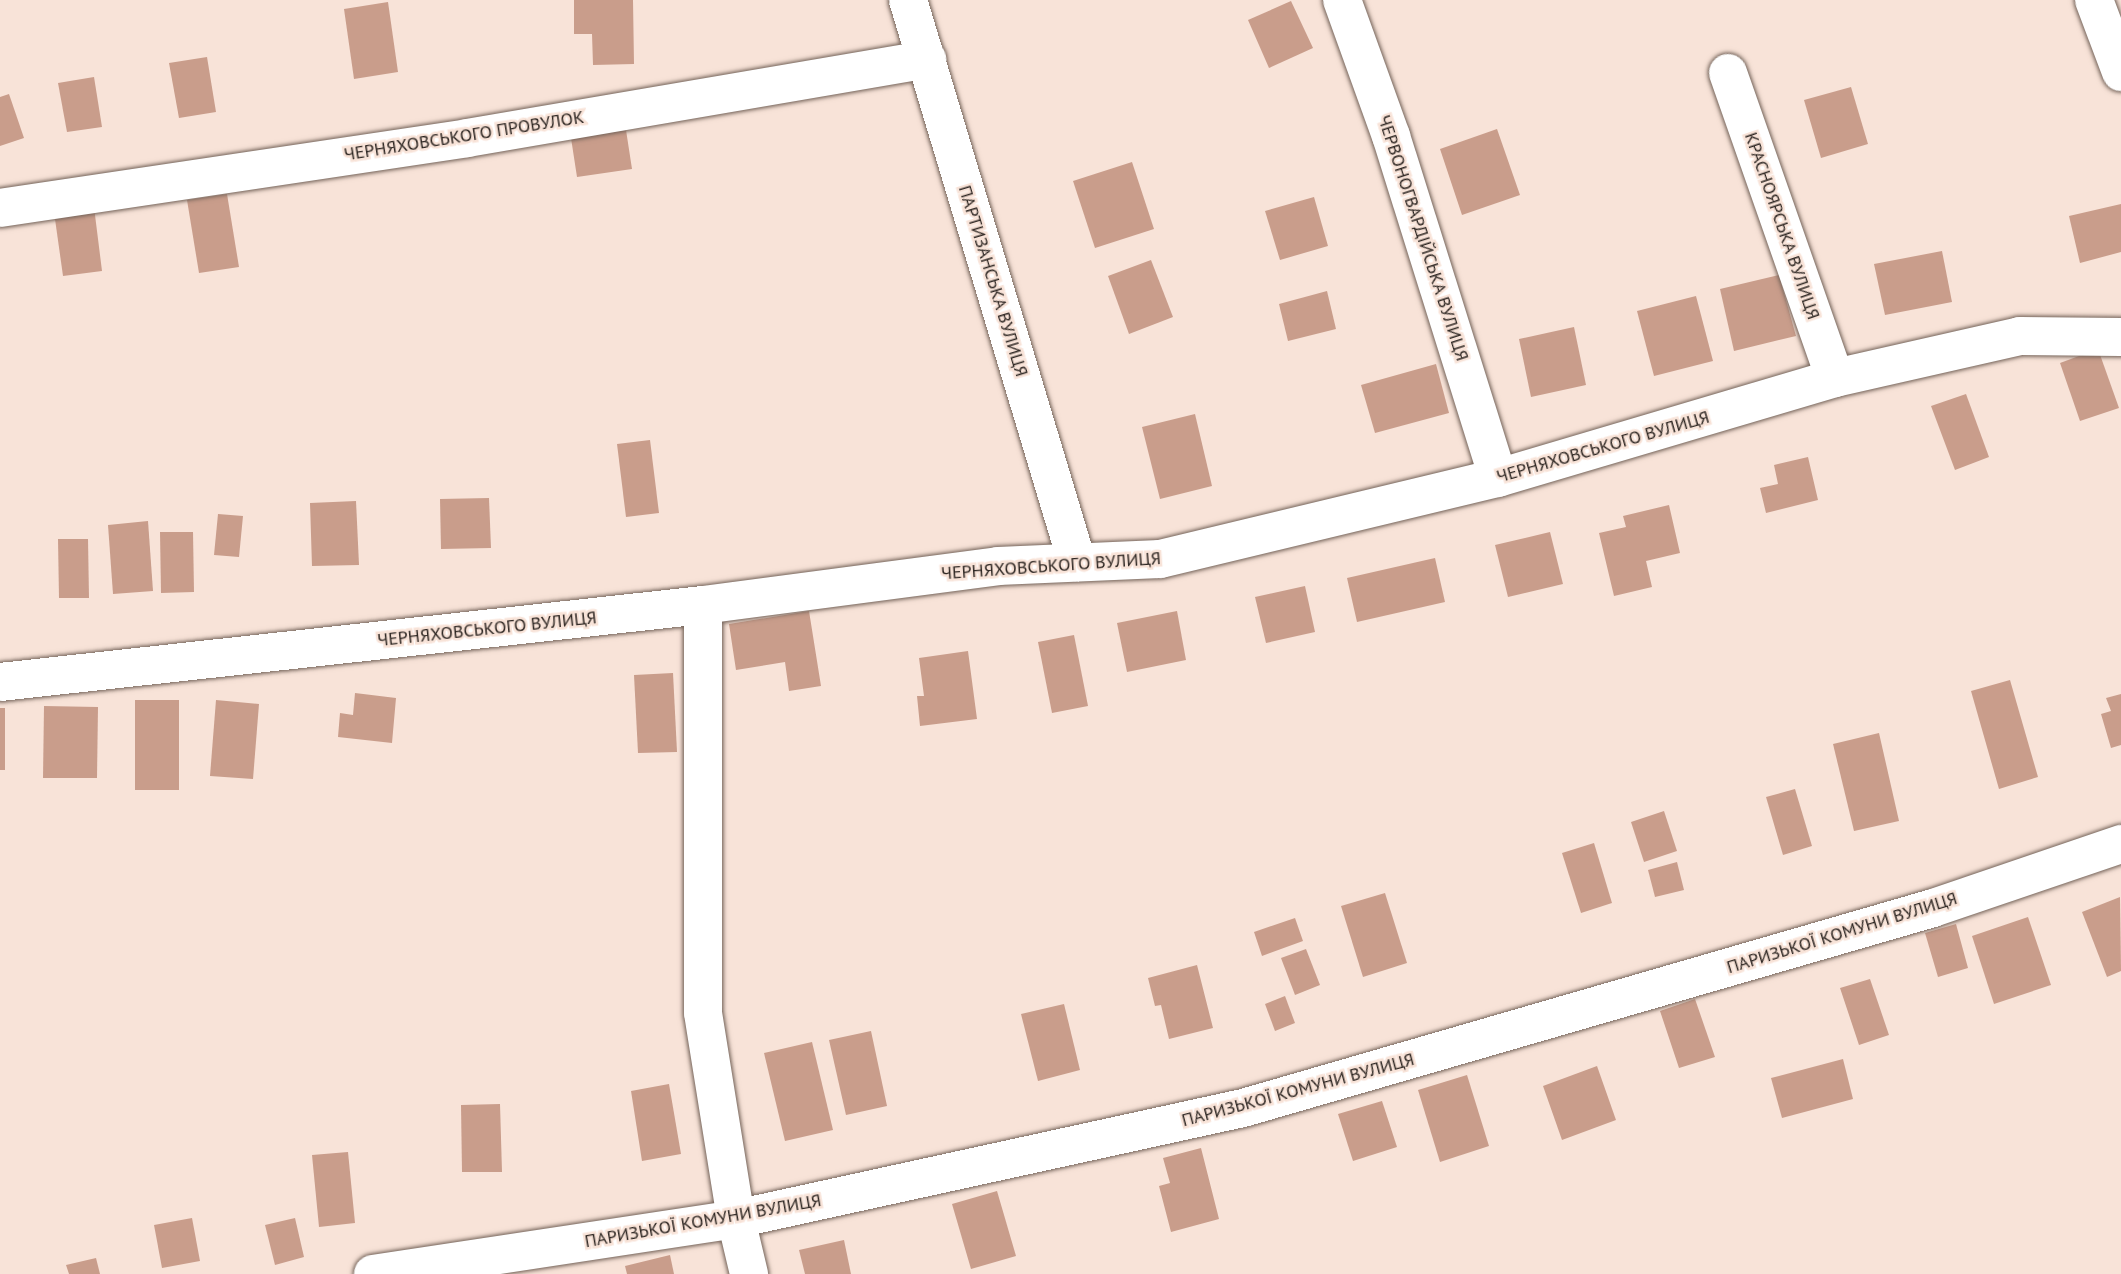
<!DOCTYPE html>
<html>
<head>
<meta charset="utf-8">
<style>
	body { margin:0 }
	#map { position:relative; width:2121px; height:1274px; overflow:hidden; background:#f8e3d8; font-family:"PT Sans",sans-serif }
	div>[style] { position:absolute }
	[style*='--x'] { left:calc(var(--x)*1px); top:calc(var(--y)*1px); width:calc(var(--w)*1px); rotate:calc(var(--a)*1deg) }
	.building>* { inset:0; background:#c99d8b }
	.roads { filter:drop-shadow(0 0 2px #746359) drop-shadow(0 0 2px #746359) }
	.minor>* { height:38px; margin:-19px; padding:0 19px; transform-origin:19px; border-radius:19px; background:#fff }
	span { translate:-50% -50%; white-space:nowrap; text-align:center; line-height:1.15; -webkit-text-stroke:5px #f8e3d8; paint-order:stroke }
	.street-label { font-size:18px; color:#2d2622 }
</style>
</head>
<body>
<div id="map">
	<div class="building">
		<i style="clip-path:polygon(574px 0,633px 0,634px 64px,593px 65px,592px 34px,574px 34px)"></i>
		<i style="clip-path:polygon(1291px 1px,1313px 48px,1269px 68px,1248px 20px)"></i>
		<i style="clip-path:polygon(388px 2px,398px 72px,354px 79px,344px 9px)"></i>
		<i style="clip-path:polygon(207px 57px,216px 112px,179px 118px,169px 63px)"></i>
		<i style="clip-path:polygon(94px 77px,102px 127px,67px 132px,58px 83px)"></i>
		<i style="clip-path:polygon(1851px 87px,1868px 144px,1821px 158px,1804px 100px)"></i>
		<i style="clip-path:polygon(9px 94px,24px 138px,0 146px,0 97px)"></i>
		<i style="clip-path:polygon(1497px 129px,1520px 195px,1462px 215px,1440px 149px)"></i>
		<i style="clip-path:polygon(626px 130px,632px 169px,577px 177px,571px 138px)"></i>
		<i style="clip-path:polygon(1132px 162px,1154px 229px,1095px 248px,1073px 181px)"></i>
		<i style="clip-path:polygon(227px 194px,239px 267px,199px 273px,187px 200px)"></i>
		<i style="clip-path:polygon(1314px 197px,1328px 246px,1280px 260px,1265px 211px)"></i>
		<i style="clip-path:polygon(2121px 204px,2121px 252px,2080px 263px,2069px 216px)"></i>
		<i style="clip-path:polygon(94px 207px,102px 271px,63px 276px,54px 212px)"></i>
		<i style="clip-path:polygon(1942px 251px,1952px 302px,1885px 315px,1874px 264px)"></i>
		<i style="clip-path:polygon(1151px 260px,1173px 317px,1129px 334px,1108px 276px)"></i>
		<i style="clip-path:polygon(1779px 275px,1796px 336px,1734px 351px,1720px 289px)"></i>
		<i style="clip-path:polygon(1327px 291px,1336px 329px,1288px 341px,1279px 304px)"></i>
		<i style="clip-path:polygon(1696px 296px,1713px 361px,1654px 376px,1637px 311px)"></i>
		<i style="clip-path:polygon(1574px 327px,1586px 385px,1531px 397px,1519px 339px)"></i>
		<i style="clip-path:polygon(2098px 349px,2119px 408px,2080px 421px,2060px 363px)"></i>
		<i style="clip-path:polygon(1436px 364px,1449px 413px,1375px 433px,1361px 385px)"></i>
		<i style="clip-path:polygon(1966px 394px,1989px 457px,1955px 470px,1931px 406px)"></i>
		<i style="clip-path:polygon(1195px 414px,1212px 486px,1160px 499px,1142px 427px)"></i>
		<i style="clip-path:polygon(650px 440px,659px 513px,626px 517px,617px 444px)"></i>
		<i style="clip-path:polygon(1808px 457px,1818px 500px,1766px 513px,1760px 488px,1778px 484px,1774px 465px)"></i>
		<i style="clip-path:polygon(489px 498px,491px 548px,441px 549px,440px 499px)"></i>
		<i style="clip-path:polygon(356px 501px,359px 565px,312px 566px,310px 503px)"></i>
		<i style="clip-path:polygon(1669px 505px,1680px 553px,1646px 561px,1652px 587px,1614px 596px,1599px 533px,1626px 527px,1623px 516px)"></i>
		<i style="clip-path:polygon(218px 514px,243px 516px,239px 557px,214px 555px)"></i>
		<i style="clip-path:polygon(148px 521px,153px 591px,113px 594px,108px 525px)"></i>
		<i style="clip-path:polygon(160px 532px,193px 532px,194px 592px,161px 593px)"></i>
		<i style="clip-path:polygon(1550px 532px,1563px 584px,1508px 597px,1495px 545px)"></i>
		<i style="clip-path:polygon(58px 539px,88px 539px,89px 598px,59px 598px)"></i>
		<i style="clip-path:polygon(1435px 558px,1445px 602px,1357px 622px,1347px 578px)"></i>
		<i style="clip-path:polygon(1305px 586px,1315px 632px,1266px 643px,1255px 597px)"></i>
		<i style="clip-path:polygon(809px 611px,821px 686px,789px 691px,785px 662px,736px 670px,729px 624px)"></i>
		<i style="clip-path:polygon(1177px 611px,1186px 660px,1127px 672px,1117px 623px)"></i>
		<i style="clip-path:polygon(1074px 635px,1088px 706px,1052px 713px,1038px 642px)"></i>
		<i style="clip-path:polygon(968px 651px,977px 719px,920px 726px,917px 696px,924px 696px,919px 658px)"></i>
		<i style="clip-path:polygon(673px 673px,677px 752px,638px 753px,634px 675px)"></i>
		<i style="clip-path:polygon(2010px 680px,2038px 777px,1999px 789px,1971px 691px)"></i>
		<i style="clip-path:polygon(355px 693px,396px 698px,392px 743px,338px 737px,340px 713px,353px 715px)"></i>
		<i style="clip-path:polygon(2121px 694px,2121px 745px,2111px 748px,2101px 714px,2111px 711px,2106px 698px)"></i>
		<i style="clip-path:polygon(135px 700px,179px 700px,179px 790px,135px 790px)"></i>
		<i style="clip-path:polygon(216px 700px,259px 704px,253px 779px,210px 776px)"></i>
		<i style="clip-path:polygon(44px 706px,98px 707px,97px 778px,43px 778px)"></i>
		<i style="clip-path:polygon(0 708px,5px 708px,5px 770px,0 770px)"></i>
		<i style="clip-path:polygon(1879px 733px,1899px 821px,1854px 831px,1833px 744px)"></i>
		<i style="clip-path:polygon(1795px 789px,1812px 846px,1783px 855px,1766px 797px)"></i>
		<i style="clip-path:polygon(1664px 811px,1677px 851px,1644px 862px,1631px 822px)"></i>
		<i style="clip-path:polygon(1594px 843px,1612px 903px,1581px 913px,1562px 853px)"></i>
		<i style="clip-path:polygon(1677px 862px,1684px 890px,1655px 897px,1648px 870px)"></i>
		<i style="clip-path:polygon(1385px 893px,1407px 963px,1363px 977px,1341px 906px)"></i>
		<i style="clip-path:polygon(2120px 897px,2121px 971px,2107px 977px,2082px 912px)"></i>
		<i style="clip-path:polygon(2028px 917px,2051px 985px,1994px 1004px,1972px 936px)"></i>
		<i style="clip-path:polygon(1295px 918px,1303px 941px,1262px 956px,1254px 932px)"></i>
		<i style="clip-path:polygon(1956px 924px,1968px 968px,1938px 977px,1925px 933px)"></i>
		<i style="clip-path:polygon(1306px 949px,1320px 985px,1295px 995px,1281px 958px)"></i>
		<i style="clip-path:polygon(1197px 965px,1213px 1028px,1169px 1039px,1161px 1005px,1155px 1006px,1148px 978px)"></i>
		<i style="clip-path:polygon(1870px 979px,1889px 1035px,1859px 1045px,1840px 988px)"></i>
		<i style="clip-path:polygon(1285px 996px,1295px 1023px,1275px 1031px,1265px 1004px)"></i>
		<i style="clip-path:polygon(1695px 999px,1715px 1057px,1679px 1068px,1660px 1011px)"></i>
		<i style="clip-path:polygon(1064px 1004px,1080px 1070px,1038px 1081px,1021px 1014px)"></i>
		<i style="clip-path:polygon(871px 1031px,887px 1106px,846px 1115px,829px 1040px)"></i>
		<i style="clip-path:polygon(812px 1042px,833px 1130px,785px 1141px,764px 1053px)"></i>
		<i style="clip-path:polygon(1843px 1059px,1853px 1099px,1782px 1118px,1771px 1078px)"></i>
		<i style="clip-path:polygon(1597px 1066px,1616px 1120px,1562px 1140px,1543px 1086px)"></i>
		<i style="clip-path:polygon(1467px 1075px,1489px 1146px,1440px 1162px,1418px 1090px)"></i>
		<i style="clip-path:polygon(669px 1084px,681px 1154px,642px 1161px,631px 1091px)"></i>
		<i style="clip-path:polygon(1382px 1101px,1397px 1147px,1353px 1161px,1338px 1114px)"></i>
		<i style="clip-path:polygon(500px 1104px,502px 1172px,462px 1172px,461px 1105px)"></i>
		<i style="clip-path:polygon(1201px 1148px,1219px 1219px,1171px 1232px,1159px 1186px,1170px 1183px,1163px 1158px)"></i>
		<i style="clip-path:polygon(348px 1152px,355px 1223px,319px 1227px,312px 1155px)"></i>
		<i style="clip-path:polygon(997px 1191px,1016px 1256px,971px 1269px,952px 1204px)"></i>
		<i style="clip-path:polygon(192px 1218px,200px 1261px,162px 1268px,154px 1225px)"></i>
		<i style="clip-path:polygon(295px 1218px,304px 1257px,275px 1265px,265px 1225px)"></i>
		<i style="clip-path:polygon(844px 1240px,851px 1274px,805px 1274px,799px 1250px)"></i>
		<i style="clip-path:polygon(670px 1255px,674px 1274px,627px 1274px,625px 1266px)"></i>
		<i style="clip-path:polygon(96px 1258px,100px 1274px,69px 1274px,66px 1265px)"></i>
	</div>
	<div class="roads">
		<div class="minor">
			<i style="--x:908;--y:0;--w:587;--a:73.26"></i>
			<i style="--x:1342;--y:0;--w:145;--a:70.2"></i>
			<i style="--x:1391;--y:136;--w:358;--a:72.6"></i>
			<i style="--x:2094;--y:0;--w:77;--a:69.4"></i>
			<i style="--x:1728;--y:73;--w:323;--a:70.7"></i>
			<i style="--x:0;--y:208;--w:472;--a:-8.5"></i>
			<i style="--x:467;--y:138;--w:467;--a:-9.7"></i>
			<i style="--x:703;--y:605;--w:408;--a:90"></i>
			<i style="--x:703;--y:1013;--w:209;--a:80.9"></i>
			<i style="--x:736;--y:1219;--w:57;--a:76.7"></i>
			<i style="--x:0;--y:682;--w:707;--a:-6.25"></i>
			<i style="--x:703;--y:605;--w:298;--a:-7.5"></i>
			<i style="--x:998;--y:566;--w:162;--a:-2.5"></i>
			<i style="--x:1160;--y:559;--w:348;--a:-13.5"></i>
			<i style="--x:1498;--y:478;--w:352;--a:-16.5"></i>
			<i style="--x:1835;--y:378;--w:190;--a:-12.8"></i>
			<i style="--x:2020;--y:336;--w:101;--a:0.6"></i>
			<i style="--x:373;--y:1274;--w:367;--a:-8.6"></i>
			<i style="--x:736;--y:1219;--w:519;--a:-12.35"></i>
			<i style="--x:1243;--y:1108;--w:718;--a:-16.16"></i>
			<i style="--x:1933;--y:908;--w:199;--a:-18.8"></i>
		</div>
	</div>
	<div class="street-label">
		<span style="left:464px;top:136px;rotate:-9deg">ЧЕРНЯХОВСЬКОГО ПРОВУЛОК</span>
		<span style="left:1782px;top:226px;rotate:71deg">КРАСНОЯРСЬКА ВУЛИЦЯ</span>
		<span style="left:1423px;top:238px;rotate:72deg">ЧЕРВОНОГВАРДІЙСЬКА ВУЛИЦЯ</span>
		<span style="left:993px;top:281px;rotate:73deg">ПАРТИЗАНСЬКА ВУЛИЦЯ</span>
		<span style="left:1603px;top:447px;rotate:-16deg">ЧЕРНЯХОВСЬКОГО ВУЛИЦЯ</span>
		<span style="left:1051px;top:566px;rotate:-4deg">ЧЕРНЯХОВСЬКОГО ВУЛИЦЯ</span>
		<span style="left:487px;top:629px;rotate:-6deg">ЧЕРНЯХОВСЬКОГО ВУЛИЦЯ</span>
		<span style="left:1842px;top:933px;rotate:-17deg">ПАРИЗЬКОЇ КОМУНИ ВУЛИЦЯ</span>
		<span style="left:1298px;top:1090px;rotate:-15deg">ПАРИЗЬКОЇ КОМУНИ ВУЛИЦЯ</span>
		<span style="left:703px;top:1221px;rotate:-10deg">ПАРИЗЬКОЇ КОМУНИ ВУЛИЦЯ</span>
	</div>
</div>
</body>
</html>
